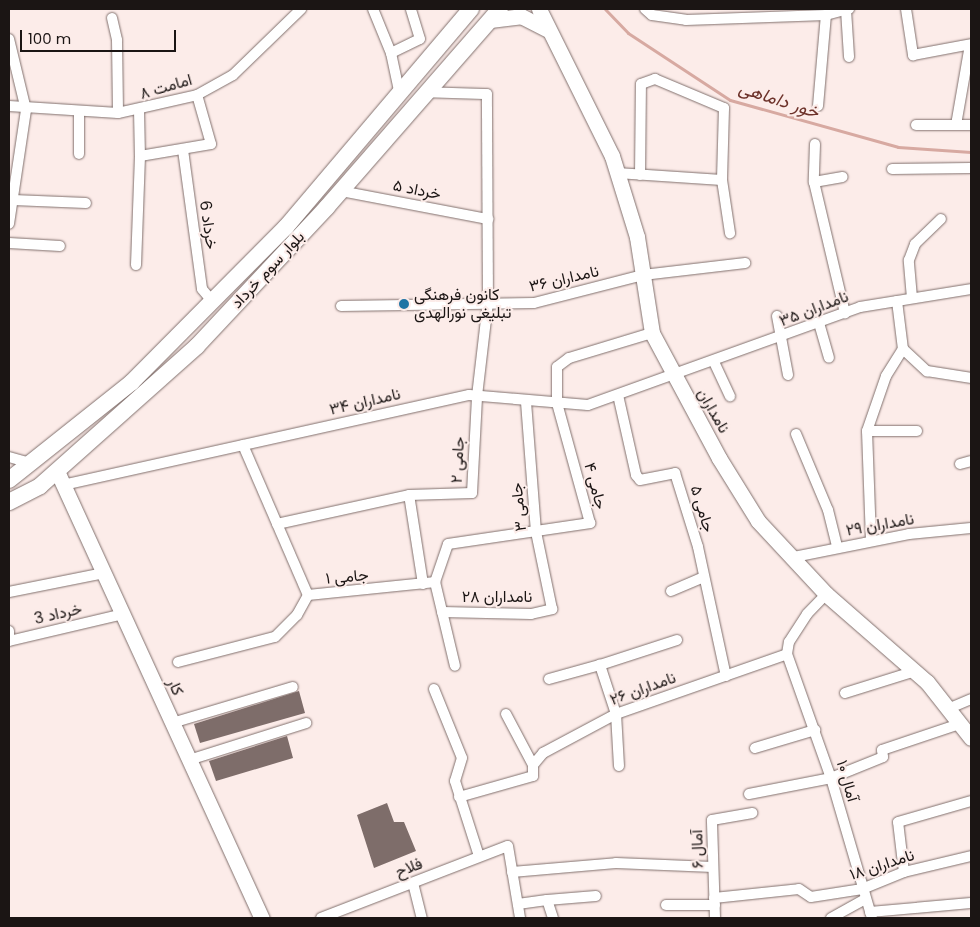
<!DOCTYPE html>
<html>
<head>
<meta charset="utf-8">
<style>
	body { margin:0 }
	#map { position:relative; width:980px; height:927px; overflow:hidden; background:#fcece9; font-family:Poppins,Vazirmatn,sans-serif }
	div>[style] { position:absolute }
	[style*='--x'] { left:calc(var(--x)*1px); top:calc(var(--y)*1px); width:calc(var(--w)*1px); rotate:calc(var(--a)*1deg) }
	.stream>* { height:3px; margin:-1.5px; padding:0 1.5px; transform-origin:1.5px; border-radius:1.5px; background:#d7a9a1 }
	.building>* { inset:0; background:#7e6d6a }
	.roads { filter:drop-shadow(0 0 1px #81706d) drop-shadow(0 0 1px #81706d) }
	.street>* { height:10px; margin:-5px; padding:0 5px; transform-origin:5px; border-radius:5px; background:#fff }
	.secondary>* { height:15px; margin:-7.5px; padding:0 7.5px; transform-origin:7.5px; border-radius:7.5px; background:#fff }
	.primary>* { height:16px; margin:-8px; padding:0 8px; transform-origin:8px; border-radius:8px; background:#fff }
	.dots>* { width:14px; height:14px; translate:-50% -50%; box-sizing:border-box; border:2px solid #fcece9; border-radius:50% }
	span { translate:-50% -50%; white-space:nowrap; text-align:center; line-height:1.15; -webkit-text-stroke:4px #fcece9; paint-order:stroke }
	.street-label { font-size:16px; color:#1b1514 }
	.poi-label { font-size:16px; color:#1b1514 }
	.left { translate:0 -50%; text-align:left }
	.water-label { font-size:18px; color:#6d322a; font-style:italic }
	.frame { position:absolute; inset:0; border:10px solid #1b1514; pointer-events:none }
	.scale { position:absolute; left:20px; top:30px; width:156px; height:22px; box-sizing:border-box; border:2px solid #1b1514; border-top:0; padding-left:6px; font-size:15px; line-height:18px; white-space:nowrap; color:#1b1514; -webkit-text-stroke:4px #fcece9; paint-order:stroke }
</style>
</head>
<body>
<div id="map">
	<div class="stream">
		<i style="--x:605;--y:9;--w:33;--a:46"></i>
		<i style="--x:628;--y:33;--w:122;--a:33.3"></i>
		<i style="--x:730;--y:100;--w:174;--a:15.6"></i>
		<i style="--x:898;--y:147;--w:73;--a:3.9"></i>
	</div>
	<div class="building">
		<i style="clip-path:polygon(299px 691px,305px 713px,200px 743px,194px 724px)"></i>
		<i style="clip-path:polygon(287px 736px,293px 758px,216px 781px,209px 761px)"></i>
		<i style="clip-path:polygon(387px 803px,394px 822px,404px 822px,416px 851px,374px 868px,357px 815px)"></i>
	</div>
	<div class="roads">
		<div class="street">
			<i style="--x:373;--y:9;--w:48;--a:67.8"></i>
			<i style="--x:391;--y:53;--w:40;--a:78"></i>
			<i style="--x:645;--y:9;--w:9;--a:41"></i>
			<i style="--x:652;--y:15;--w:34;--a:8"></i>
			<i style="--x:686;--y:20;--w:140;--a:-2"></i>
			<i style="--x:826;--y:15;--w:24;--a:-15"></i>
			<i style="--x:906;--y:9;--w:47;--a:81.3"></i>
			<i style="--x:913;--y:55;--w:59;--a:-10.7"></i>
			<i style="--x:846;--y:10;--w:47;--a:86.3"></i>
			<i style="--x:112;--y:18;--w:23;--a:77"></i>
			<i style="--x:117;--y:40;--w:73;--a:89.2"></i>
			<i style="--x:9;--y:39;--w:73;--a:76.5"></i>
			<i style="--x:26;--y:110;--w:115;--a:98.5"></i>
			<i style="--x:391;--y:53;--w:32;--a:-26"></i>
			<i style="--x:420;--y:39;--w:31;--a:-107"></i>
			<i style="--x:9;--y:106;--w:109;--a:3.7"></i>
			<i style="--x:118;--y:113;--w:81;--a:-12.8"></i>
			<i style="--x:197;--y:95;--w:41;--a:-29.1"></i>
			<i style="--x:233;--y:75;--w:95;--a:-44.1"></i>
			<i style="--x:818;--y:106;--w:91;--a:-85"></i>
			<i style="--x:139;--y:110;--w:46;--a:88.8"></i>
			<i style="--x:79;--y:114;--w:40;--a:90"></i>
			<i style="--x:916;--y:125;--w:55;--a:0"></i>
			<i style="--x:956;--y:125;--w:81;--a:-80.1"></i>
			<i style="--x:815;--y:144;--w:38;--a:92"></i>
			<i style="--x:814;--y:182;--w:135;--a:76.7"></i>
			<i style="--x:183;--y:150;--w:140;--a:82.2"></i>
			<i style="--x:202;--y:289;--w:16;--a:50"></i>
			<i style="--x:892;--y:169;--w:79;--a:-0.7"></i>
			<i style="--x:617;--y:173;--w:105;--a:3.8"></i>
			<i style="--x:640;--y:175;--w:91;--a:-89.4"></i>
			<i style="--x:641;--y:84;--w:15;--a:-20"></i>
			<i style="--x:655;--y:79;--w:75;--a:22.8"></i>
			<i style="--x:724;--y:108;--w:72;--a:91.6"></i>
			<i style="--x:722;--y:180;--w:54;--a:81.4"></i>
			<i style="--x:814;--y:182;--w:29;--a:-10"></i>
			<i style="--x:341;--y:191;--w:150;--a:10.8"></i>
			<i style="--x:13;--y:200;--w:73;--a:2.4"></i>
			<i style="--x:9;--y:243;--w:51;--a:3.4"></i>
			<i style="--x:136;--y:265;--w:109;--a:-87.9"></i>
			<i style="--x:140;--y:156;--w:72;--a:-9.6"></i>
			<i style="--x:211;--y:144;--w:51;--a:-105.9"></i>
			<i style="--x:912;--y:298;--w:38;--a:-95"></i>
			<i style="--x:909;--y:260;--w:17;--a:-69"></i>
			<i style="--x:915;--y:244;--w:36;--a:-44"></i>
			<i style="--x:897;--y:301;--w:48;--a:82.9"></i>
			<i style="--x:903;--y:349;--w:33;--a:43"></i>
			<i style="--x:927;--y:371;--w:45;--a:9"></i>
			<i style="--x:341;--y:306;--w:193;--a:-0.9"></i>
			<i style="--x:534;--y:303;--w:113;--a:-14.4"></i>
			<i style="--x:643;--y:275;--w:103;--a:-6.7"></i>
			<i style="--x:777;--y:316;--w:60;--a:79.4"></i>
			<i style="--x:819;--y:323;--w:36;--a:74"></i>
			<i style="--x:714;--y:362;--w:38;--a:65"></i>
			<i style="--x:618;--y:395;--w:82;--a:77.3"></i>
			<i style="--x:636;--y:475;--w:6;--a:51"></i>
			<i style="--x:640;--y:480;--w:36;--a:-11"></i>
			<i style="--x:675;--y:473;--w:77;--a:72.7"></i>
			<i style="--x:698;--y:547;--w:132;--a:77.8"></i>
			<i style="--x:867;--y:431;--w:50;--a:0"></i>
			<i style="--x:796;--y:434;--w:82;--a:67.2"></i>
			<i style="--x:828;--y:510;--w:38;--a:76"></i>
			<i style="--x:243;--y:445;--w:163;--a:66.6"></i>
			<i style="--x:308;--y:595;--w:128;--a:-5.8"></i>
			<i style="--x:435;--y:582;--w:86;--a:76.6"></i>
			<i style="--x:9;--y:457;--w:25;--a:16"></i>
			<i style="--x:960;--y:464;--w:11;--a:-15"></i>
			<i style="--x:63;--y:485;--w:416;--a:-12.5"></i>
			<i style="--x:469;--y:395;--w:119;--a:4.8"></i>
			<i style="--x:588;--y:405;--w:289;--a:-19.8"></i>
			<i style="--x:860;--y:307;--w:112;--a:-9.2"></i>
			<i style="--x:277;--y:524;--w:135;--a:-12.4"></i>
			<i style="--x:871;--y:540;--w:109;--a:-92.1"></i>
			<i style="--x:867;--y:431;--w:58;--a:-70.9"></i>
			<i style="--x:886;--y:376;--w:32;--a:-58"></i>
			<i style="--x:794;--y:557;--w:117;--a:-11.3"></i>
			<i style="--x:909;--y:534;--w:62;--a:-5.5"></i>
			<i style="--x:435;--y:582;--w:40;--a:-71.1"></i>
			<i style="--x:448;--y:544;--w:144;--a:-8.4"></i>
			<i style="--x:590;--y:523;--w:124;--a:-105.4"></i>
			<i style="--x:557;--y:403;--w:36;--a:-90"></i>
			<i style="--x:557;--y:367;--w:15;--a:-37"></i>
			<i style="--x:569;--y:358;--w:87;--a:-16.8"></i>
			<i style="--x:423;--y:584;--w:90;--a:-98.9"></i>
			<i style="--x:409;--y:495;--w:63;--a:-1.8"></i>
			<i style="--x:472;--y:493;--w:97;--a:-87"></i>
			<i style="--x:477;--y:396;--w:94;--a:-83.3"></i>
			<i style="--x:488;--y:303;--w:209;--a:-90.3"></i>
			<i style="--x:487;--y:94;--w:62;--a:-178.2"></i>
			<i style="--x:671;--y:591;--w:36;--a:-23"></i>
			<i style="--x:9;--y:592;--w:97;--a:-11.3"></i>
			<i style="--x:442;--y:612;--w:89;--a:1.3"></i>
			<i style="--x:531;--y:614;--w:22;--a:-13"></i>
			<i style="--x:552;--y:609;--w:79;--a:-101.7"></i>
			<i style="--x:536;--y:532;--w:130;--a:-94.4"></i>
			<i style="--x:9;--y:631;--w:10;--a:90"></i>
			<i style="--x:9;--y:641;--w:117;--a:-13.3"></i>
			<i style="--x:787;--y:654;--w:132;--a:70.5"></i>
			<i style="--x:831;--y:778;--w:146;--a:73.7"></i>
			<i style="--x:178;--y:662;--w:100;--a:-14.5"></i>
			<i style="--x:275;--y:637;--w:31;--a:-45"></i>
			<i style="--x:297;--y:615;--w:23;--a:-61"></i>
			<i style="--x:549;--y:679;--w:53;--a:-15.4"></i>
			<i style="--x:434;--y:689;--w:74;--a:67.9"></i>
			<i style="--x:462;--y:758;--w:24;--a:107"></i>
			<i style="--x:455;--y:781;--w:79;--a:72.3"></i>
			<i style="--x:845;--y:693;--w:73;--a:-17.4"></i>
			<i style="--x:950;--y:708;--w:23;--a:-23"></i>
			<i style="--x:506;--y:714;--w:58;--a:62.1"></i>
			<i style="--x:172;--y:723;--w:126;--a:-16.6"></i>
			<i style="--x:755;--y:748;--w:63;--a:-16.7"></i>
			<i style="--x:189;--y:760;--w:123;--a:-17.5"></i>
			<i style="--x:619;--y:766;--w:52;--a:-93.3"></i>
			<i style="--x:616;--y:714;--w:52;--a:-108.1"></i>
			<i style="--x:600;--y:665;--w:81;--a:-18"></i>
			<i style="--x:749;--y:794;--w:84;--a:-11"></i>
			<i style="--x:831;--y:778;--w:56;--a:-22"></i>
			<i style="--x:883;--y:757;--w:7;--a:-98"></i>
			<i style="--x:882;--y:750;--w:84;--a:-18.6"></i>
			<i style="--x:459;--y:797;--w:77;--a:-15.8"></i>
			<i style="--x:533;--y:776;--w:11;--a:-90"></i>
			<i style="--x:533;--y:765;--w:16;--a:-50"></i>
			<i style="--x:543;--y:753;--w:83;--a:-28.1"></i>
			<i style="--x:616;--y:714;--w:181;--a:-19.3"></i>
			<i style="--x:787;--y:654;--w:12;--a:-81"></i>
			<i style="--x:789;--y:642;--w:33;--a:-57"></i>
			<i style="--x:807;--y:614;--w:28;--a:-46"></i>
			<i style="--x:512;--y:872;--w:104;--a:-4.9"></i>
			<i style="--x:616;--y:863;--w:97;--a:2.4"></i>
			<i style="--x:904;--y:872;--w:50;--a:-96.8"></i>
			<i style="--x:898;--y:822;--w:76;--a:-16"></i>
			<i style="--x:413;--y:883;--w:36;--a:76"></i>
			<i style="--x:714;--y:898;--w:85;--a:-6"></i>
			<i style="--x:799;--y:889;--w:14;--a:34"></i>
			<i style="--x:811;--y:897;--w:52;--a:-8.9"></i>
			<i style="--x:862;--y:889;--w:45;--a:-22"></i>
			<i style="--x:904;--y:872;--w:69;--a:-13.4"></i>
			<i style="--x:518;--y:904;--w:29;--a:-8"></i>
			<i style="--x:666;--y:905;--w:49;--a:0"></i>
			<i style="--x:870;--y:912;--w:101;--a:-5.1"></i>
			<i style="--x:321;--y:918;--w:200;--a:-21.1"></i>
			<i style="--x:508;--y:846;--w:73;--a:80.5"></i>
			<i style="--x:553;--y:918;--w:19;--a:-108"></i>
			<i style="--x:547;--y:900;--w:49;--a:-4.7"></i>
			<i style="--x:715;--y:918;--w:98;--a:-91.8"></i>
			<i style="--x:712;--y:820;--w:41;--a:-9.9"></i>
			<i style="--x:831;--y:918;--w:39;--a:-29"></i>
		</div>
		<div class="secondary">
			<i style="--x:539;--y:9;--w:164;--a:63.6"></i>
			<i style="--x:612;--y:156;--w:85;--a:72.8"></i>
			<i style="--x:637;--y:237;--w:97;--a:81.1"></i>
			<i style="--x:652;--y:333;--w:142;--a:61.8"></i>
			<i style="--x:719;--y:458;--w:74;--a:58.2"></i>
			<i style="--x:758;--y:521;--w:100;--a:47"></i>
			<i style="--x:826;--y:594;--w:134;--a:41.1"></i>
			<i style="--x:927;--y:682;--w:71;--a:51.8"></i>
			<i style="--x:490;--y:20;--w:31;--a:-7"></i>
			<i style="--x:521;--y:16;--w:28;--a:27"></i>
			<i style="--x:57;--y:471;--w:492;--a:65.4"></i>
		</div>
		<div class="primary">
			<i style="--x:9;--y:480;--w:157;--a:-38.5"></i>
			<i style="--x:132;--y:382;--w:218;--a:-45.2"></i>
			<i style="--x:286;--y:227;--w:286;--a:-49.7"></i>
			<i style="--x:9;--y:502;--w:35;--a:-27"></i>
			<i style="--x:40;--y:486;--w:210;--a:-41.7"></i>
			<i style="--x:197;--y:346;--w:190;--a:-46.9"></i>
			<i style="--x:327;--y:207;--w:263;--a:-48.9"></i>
		</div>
	</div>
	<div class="dots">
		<i style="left:404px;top:304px;background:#2074a4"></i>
	</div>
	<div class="street-label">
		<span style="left:166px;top:87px;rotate:-16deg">امامت ۸</span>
		<span style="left:417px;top:190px;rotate:11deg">خرداد ۵</span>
		<span style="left:208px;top:225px;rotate:82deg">خرداد 6</span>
		<span style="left:268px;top:270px;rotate:-47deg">بلوار سوم خرداد</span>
		<span style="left:564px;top:279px;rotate:-13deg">نامداران ۳۶</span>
		<span style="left:814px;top:309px;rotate:-21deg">نامداران ۳۵</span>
		<span style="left:365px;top:402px;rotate:-13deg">نامداران ۳۴</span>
		<span style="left:713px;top:411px;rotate:60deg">نامداران</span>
		<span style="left:458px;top:460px;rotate:-87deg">جامی ۲</span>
		<span style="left:595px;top:486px;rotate:75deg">جامی ۴</span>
		<span style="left:519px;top:507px;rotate:-95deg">جامی ۳</span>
		<span style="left:702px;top:509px;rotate:73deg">جامی ۵</span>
		<span style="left:880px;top:525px;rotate:-10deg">نامداران ۲۹</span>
		<span style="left:347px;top:577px;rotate:-5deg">جامی ۱</span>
		<span style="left:497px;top:597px">نامداران ۲۸</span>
		<span style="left:58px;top:614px;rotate:-13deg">خرداد 3</span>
		<span style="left:175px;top:687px;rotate:66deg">کار</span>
		<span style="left:643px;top:689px;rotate:-20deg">نامداران ۲۶</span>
		<span style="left:847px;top:781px;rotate:74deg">آمال ۱۰</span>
		<span style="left:698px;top:849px;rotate:-92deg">آمال ۶</span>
		<span style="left:882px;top:865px;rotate:-18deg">نامداران ۱۸</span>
		<span style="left:409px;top:868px;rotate:-21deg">فلاح</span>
	</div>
	<div class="poi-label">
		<span class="left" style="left:414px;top:304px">کانون فرهنگی<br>تبلیغی نورالهدی</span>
	</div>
	<div class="water-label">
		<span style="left:779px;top:100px;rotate:18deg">خور داماهی</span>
	</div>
	<div class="frame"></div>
	<div class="scale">100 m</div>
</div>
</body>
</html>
